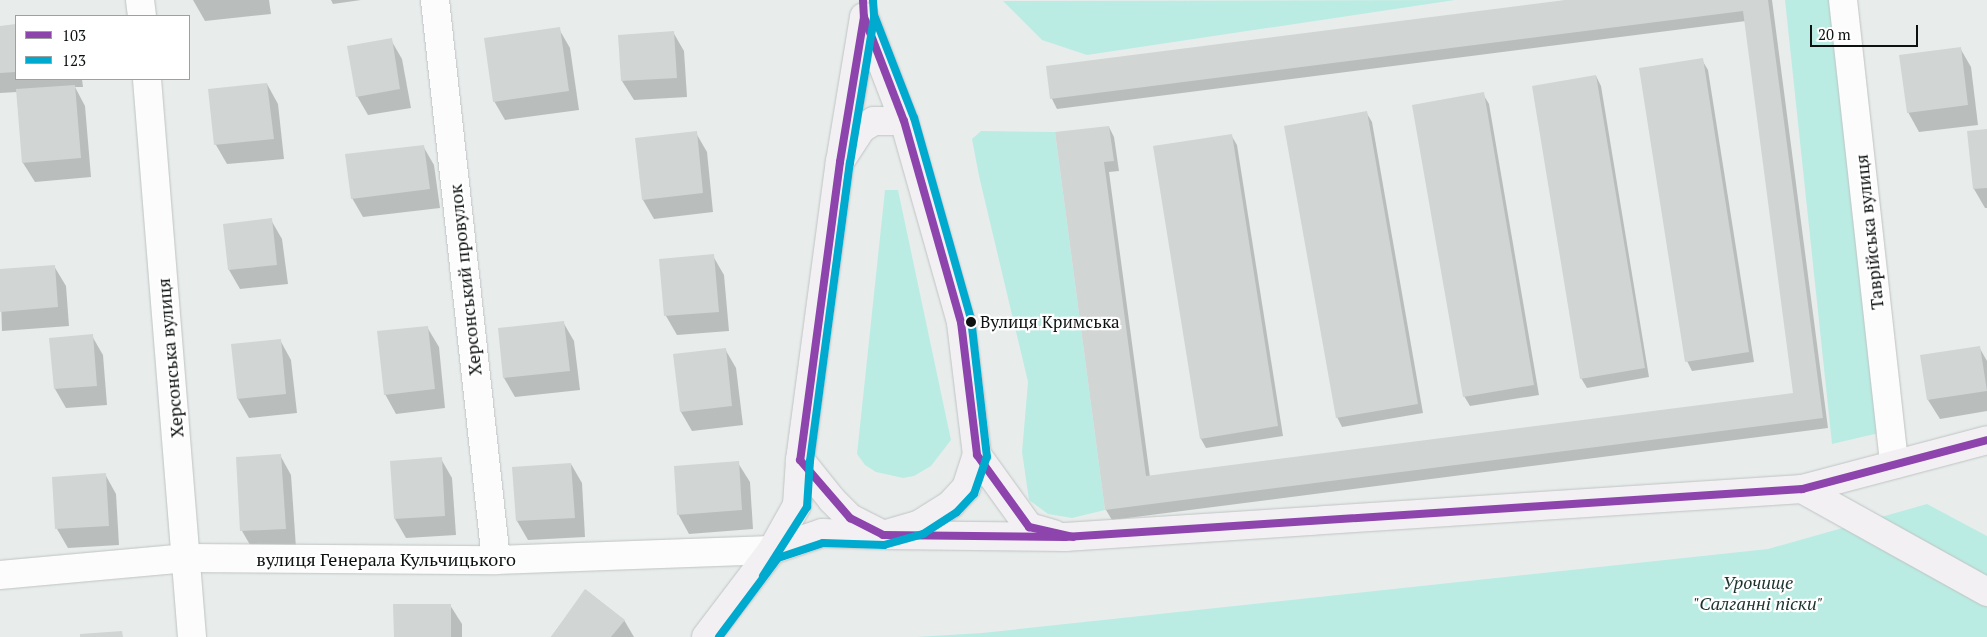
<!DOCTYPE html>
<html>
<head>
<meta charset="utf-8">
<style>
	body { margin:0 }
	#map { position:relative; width:1987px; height:637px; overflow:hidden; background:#e8edec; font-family:"PT Serif",serif }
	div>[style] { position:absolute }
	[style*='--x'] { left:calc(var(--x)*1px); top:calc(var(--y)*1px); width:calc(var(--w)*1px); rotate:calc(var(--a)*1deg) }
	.green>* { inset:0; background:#bbece3 }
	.shadow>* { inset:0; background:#0003 }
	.building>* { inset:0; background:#d1d5d4 }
	.roads { filter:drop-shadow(0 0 1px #bfc3c2) drop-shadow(0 0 1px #bfc3c2) }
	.street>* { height:28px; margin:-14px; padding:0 14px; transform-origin:14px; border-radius:14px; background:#fcfcfc }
	.secondary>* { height:28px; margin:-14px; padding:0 14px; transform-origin:14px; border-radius:14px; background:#f2f0f3 }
	.bus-1>* { height:8px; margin:-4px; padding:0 4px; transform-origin:4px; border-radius:4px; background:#8e44ad }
	.bus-2>* { height:8px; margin:-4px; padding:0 4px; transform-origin:4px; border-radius:4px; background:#00a9ce }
	.dots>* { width:14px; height:14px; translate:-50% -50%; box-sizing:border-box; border:2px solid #fff; border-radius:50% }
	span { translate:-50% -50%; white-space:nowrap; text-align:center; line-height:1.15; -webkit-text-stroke:4.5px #fff; paint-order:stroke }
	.bus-label { font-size:17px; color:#0d1110 }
	.left { translate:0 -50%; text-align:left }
	.street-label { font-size:18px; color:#0d1110 }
	.park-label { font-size:18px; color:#1a322d; font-style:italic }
	.legend { position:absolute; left:15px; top:15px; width:175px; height:65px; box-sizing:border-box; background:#fff; border:1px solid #9ea09f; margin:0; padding:6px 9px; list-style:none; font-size:15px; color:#0d1110 }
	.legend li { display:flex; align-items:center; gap:10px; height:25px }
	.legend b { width:25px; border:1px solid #9ea09f }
	.scale { position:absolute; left:1810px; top:25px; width:108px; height:22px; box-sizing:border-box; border:2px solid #0d1110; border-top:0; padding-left:6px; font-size:15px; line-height:18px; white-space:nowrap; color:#0d1110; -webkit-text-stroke:4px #fff; paint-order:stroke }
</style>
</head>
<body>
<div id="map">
	<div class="green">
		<i style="clip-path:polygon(1455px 0,1087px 55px,1042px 40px,1003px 1px)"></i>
		<i style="clip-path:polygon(1785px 0,1830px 0,1879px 433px,1832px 444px)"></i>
		<i style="clip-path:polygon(981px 131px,1055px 132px,1105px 510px,1072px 518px,1048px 514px,1029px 500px,1022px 452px,1028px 382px,979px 176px,972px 139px)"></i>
		<i style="clip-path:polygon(885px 190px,898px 190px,951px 440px,931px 466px,914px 476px,903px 478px,876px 472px,865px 465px,857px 454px)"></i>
		<i style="clip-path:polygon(1927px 504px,1987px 536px,1987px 637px,916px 637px,982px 633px,1768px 549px)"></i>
	</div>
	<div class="shadow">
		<i style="clip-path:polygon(193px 0,269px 0,271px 14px,205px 21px)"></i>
		<i style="clip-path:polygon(331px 0,361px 0,333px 4px)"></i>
		<i style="clip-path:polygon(1575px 0,1772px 0,1828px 428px,1112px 520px,1106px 510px,1057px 133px,1109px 127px,1114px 137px,1119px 171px,1109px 172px,1150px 477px,1795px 394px,1746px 21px,1057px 109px,1052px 99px,1048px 68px)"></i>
		<i style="clip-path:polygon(16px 26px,16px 79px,82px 79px,83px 87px,75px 87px,85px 106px,91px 177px,35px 182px,23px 163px,17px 92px,0 93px,0 27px)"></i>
		<i style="clip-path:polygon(559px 29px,570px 48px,579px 110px,505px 120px,494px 101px)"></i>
		<i style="clip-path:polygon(673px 32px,684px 51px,687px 97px,634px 100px,622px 81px)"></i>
		<i style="clip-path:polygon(391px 40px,402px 59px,411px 108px,368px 115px,357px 96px)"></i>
		<i style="clip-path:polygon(1960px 48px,1971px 67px,1978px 125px,1919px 132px,1908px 112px)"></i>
		<i style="clip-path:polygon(1702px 60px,1708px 70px,1754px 362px,1692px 371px,1687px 361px)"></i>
		<i style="clip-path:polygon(1596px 76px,1601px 86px,1649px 377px,1587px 388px,1581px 378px)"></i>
		<i style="clip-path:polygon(267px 84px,278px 104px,284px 159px,227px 164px,216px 145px,210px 90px)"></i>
		<i style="clip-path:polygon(1483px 94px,1489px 104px,1539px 395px,1470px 406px,1464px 396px)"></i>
		<i style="clip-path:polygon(1366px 112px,1372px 122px,1423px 413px,1342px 427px,1337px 417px)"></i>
		<i style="clip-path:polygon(1987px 131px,1987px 208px,1985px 208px,1974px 189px)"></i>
		<i style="clip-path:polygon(696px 133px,707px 152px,713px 212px,654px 219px,643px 200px)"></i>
		<i style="clip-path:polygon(1231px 135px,1237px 145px,1283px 436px,1206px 448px,1201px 439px)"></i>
		<i style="clip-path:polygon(423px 146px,434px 165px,440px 208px,363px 217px,352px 198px)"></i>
		<i style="clip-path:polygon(271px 220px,282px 239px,288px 284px,240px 289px,229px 270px)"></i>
		<i style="clip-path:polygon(713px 256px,724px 275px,729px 331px,677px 335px,666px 316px,660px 260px)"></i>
		<i style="clip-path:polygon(54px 266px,66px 286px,69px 326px,2px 331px,0 270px)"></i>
		<i style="clip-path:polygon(563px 322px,574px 341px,580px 390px,515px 397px,504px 378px)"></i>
		<i style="clip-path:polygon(427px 327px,439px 347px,445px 408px,396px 414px,385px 394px)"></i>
		<i style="clip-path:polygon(92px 336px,103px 355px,107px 405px,66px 408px,55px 389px)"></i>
		<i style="clip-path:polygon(280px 340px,291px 360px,297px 413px,249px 418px,238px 399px,233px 345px)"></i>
		<i style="clip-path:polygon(1979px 347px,1987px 361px,1987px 411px,1940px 419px,1928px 400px)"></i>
		<i style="clip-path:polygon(725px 349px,736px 368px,743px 425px,692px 431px,681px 412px,674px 355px)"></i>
		<i style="clip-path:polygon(280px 455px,291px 475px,296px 548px,253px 550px,242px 531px,237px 458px)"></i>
		<i style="clip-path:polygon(441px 459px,452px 478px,456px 535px,406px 538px,395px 519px)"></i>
		<i style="clip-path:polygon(738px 463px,750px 482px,753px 529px,689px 534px,678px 514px)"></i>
		<i style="clip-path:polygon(571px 464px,582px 483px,585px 537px,528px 540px,517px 521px)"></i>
		<i style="clip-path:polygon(105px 474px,116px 494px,119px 545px,68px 548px,57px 529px)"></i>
		<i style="clip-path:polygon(586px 590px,624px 620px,634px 637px,551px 637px)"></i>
		<i style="clip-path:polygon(450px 605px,462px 624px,462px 637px,395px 637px)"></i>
	</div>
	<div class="building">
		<i style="clip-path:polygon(1565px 0,1768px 0,1823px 418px,1105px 510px,1055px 132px,1109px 126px,1114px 161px,1104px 162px,1146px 476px,1793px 393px,1743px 11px,1050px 99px,1046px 66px)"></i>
		<i style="clip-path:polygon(16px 24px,16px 72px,0 73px,0 26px)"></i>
		<i style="clip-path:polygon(560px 27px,569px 91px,493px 102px,484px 38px)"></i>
		<i style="clip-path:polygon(674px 31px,677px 78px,621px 81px,618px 35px)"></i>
		<i style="clip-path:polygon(392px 38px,400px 89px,356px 97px,347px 46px)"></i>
		<i style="clip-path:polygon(1961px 47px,1968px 105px,1907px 113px,1899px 55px)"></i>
		<i style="clip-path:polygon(1703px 58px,1749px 352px,1685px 362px,1639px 68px)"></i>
		<i style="clip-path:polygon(1596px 75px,1645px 368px,1580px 379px,1532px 86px)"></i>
		<i style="clip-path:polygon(267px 83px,274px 139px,214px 145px,208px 89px)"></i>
		<i style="clip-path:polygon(75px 85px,81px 158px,22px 163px,16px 89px)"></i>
		<i style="clip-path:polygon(1484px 92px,1534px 385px,1463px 397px,1412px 105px)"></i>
		<i style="clip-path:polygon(1367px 111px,1418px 404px,1336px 418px,1284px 126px)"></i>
		<i style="clip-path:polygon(1987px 129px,1987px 188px,1973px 189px,1967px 131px)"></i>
		<i style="clip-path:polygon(697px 131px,703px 193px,642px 200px,635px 138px)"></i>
		<i style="clip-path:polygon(1232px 134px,1278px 426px,1200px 439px,1153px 146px)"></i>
		<i style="clip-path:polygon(424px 145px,430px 189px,351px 199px,345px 154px)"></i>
		<i style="clip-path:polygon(272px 218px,277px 265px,228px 270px,223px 224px)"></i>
		<i style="clip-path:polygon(714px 254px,719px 312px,664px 316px,659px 259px)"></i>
		<i style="clip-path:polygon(55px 265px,58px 307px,0 312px,0 269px)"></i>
		<i style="clip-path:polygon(564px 321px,570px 371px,503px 378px,498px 328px)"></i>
		<i style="clip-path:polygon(428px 326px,435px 389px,384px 395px,377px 331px)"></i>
		<i style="clip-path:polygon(93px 334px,97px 386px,54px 389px,49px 338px)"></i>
		<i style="clip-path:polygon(281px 339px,286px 394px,237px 399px,231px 344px)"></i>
		<i style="clip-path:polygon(1980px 346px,1987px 391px,1927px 400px,1920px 355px)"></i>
		<i style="clip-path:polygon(726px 348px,732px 406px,680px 412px,673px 354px)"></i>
		<i style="clip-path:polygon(281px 454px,286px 529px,240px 531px,236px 457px)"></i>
		<i style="clip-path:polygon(442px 457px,445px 516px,394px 519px,390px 461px)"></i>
		<i style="clip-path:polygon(739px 461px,742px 510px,677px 515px,674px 466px)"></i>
		<i style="clip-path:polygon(571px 463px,575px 518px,516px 521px,512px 467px)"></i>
		<i style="clip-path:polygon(106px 473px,109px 526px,55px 529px,52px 477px)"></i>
		<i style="clip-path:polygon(585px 589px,625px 620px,611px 637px,551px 637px)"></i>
		<i style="clip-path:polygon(393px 604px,451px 604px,451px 637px,394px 637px)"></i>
		<i style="clip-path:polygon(122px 631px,123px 637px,80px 637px,80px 634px)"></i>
	</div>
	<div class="roads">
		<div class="street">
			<i style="--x:140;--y:0;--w:16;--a:83"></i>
			<i style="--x:435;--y:0;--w:563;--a:83.78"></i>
			<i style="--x:1843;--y:0;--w:467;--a:83.7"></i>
			<i style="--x:147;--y:79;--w:560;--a:85.39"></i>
			<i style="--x:0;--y:575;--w:188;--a:-5.2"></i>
			<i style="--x:187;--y:558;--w:309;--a:0.4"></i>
			<i style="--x:496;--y:560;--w:276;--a:-2.1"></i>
		</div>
		<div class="secondary">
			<i style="--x:843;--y:157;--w:33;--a:-57"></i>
			<i style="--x:861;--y:129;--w:15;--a:-32"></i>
			<i style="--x:874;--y:121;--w:30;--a:0"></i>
			<i style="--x:977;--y:455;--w:89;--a:54.2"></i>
			<i style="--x:1029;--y:527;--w:26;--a:16"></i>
			<i style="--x:800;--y:460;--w:51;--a:51.3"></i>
			<i style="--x:832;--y:500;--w:25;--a:45"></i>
			<i style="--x:850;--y:518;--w:37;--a:27"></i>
			<i style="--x:883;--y:535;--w:182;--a:0.6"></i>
			<i style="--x:1065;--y:537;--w:739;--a:-3.73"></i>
			<i style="--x:1802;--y:489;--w:191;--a:-14.8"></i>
			<i style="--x:1802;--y:489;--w:212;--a:29.1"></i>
			<i style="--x:772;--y:550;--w:53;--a:-18.8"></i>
			<i style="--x:822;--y:533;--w:61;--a:1.9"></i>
			<i style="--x:883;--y:535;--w:36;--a:-16"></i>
			<i style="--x:918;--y:525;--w:39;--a:-32"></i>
			<i style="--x:951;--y:504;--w:22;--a:-47"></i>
			<i style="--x:966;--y:488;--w:35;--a:-72"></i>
			<i style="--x:977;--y:455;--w:134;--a:-96.9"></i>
			<i style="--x:961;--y:322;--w:209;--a:-105.8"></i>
			<i style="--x:904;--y:121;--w:111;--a:-111"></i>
			<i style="--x:706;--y:637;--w:109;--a:-52.8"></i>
			<i style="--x:772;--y:550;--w:51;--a:-60.9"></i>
			<i style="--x:797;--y:505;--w:45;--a:-86.2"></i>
			<i style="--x:800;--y:460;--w:301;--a:-82.4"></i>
			<i style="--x:840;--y:162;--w:147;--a:-80.6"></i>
		</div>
	</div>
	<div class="bus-1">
		<i style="--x:863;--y:0;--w:17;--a:87"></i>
		<i style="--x:864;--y:17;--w:147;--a:99.4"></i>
		<i style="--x:840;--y:162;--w:301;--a:97.6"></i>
		<i style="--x:800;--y:460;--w:77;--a:49.2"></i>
		<i style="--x:850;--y:518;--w:37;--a:27"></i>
		<i style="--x:883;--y:535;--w:182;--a:0.6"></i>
		<i style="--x:1065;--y:537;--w:739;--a:-3.73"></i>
		<i style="--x:1802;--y:489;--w:191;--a:-14.8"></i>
		<i style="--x:864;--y:17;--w:111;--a:69"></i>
		<i style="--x:904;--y:121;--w:209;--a:74.2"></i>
		<i style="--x:961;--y:322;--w:134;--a:83.1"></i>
		<i style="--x:977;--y:455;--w:89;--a:54.2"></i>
		<i style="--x:1029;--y:527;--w:45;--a:12.8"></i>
	</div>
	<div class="bus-2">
		<i style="--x:763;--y:576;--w:82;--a:-57.5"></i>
		<i style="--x:807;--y:507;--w:46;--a:-86.3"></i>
		<i style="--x:810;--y:461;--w:301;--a:-82.4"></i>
		<i style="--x:850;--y:163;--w:147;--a:-80.6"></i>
		<i style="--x:719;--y:637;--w:99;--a:-53.2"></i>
		<i style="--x:778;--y:558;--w:47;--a:-18.4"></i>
		<i style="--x:823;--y:543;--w:61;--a:1.9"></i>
		<i style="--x:884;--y:545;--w:41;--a:-15.8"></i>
		<i style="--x:923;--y:534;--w:40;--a:-32.9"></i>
		<i style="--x:957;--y:512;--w:25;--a:-47"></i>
		<i style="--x:974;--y:494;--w:39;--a:-71"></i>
		<i style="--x:987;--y:457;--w:139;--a:-96.6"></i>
		<i style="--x:971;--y:319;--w:209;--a:-105.8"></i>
		<i style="--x:914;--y:118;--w:110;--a:-111.2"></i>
		<i style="--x:874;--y:15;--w:15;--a:-94"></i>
	</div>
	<div class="dots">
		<i style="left:971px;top:322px;background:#0d1110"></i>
	</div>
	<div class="bus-label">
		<span class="left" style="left:980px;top:322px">Вулиця Кримська</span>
	</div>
	<div class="street-label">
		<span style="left:1869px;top:232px;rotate:-96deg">Таврійська вулиця</span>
		<span style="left:465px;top:280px;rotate:-96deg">Херсонський провулок</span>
		<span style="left:170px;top:358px;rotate:-95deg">Херсонська вулиця</span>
		<span style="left:386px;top:559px">вулиця Генерала Кульчицького</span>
	</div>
	<div class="park-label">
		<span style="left:1758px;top:593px">Урочище<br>"Салганні піски"</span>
	</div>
	<ul class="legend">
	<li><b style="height:6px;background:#8e44ad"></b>103</li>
	<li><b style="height:6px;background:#00a9ce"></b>123</li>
	</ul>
	<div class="scale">20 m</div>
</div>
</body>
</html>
